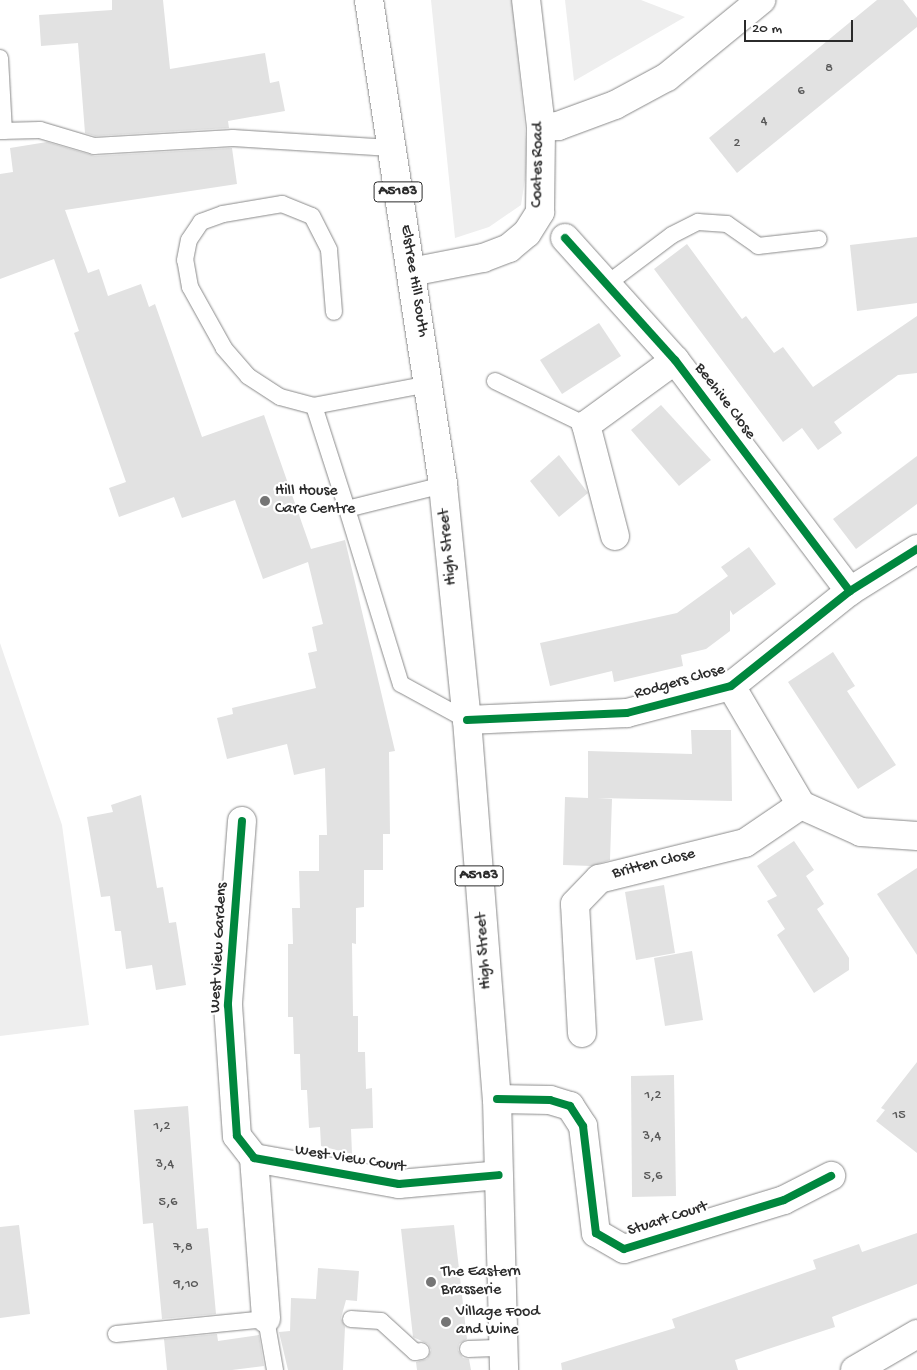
<!DOCTYPE html>
<html>
<head>
<meta charset="utf-8">
<style>
	body { margin:0 }
	#map { position:relative; width:917px; height:1370px; overflow:hidden; background:#fff; font-family:"Gochi Hand",sans-serif }
	div>[style] { position:absolute }
	[style*='--x'] { left:calc(var(--x)*1px); top:calc(var(--y)*1px); width:calc(var(--w)*1px); rotate:calc(var(--a)*1deg) }
	.green>* { inset:0; background:#eee }
	.building>* { inset:0; background:#e2e2e2 }
	.roads { filter:drop-shadow(0 0 1px #8a8a8a) drop-shadow(0 0 1px #8a8a8a) }
	.lane>* { height:16px; margin:-8px; padding:0 8px; transform-origin:8px; border-radius:8px; background:#fff }
	.street>* { height:28px; margin:-14px; padding:0 14px; transform-origin:14px; border-radius:14px; background:#fff }
	.primary>* { height:28px; margin:-14px; padding:0 14px; transform-origin:14px; border-radius:14px; background:#fff }
	.cycleway>* { height:8px; margin:-4px; padding:0 4px; transform-origin:4px; border-radius:4px; background:#00873e }
	.dots>* { width:14px; height:14px; translate:-50% -50%; box-sizing:border-box; border:2px solid #fff; border-radius:50% }
	span { translate:-50% -50%; white-space:nowrap; text-align:center; line-height:1.15; -webkit-text-stroke:4.5px #fff; paint-order:stroke }
	.number-label { font-size:14px; color:#595959 }
	.number-label span { -webkit-text-stroke-width:0 }
	.shield-label span { padding:1px 4px; background:#fff; border:1px solid; border-radius:4px; -webkit-text-stroke-width:0 }
	.shield-label { font-size:15px; color:#2b2b2b; font-weight:700 }
	.street-label { font-size:16px; color:#2b2b2b }
	.poi-label { font-size:16px; color:#2b2b2b }
	.left { translate:0 -50%; text-align:left }
	.scale { position:absolute; left:744px; top:20px; width:109px; height:22px; box-sizing:border-box; border:2px solid #2b2b2b; border-top:0; padding-left:6px; font-size:15px; line-height:18px; white-space:nowrap; color:#2b2b2b; -webkit-text-stroke:4px #fff; paint-order:stroke }
</style>
</head>
<body>
<div id="map">
	<div class="green">
		<i style="clip-path:polygon(431px 0,512px 0,528px 160px,521px 205px,489px 227px,455px 238px)"></i>
		<i style="clip-path:polygon(565px 0,641px 0,685px 17px,574px 81px)"></i>
		<i style="clip-path:polygon(0 643px,62px 825px,89px 1025px,0 1036px)"></i>
	</div>
	<div class="building">
		<i style="clip-path:polygon(112px 0,163px 0,170px 69px,265px 53px,270px 83px,279px 81px,285px 111px,228px 121px,229px 128px,95px 136px,85px 133px,78px 43px,41px 46px,39px 15px,112px 10px)"></i>
		<i style="clip-path:polygon(877px 0,903px 0,917px 18px,917px 27px,737px 173px,709px 138px)"></i>
		<i style="clip-path:polygon(47px 142px,95px 156px,232px 148px,237px 184px,65px 210px,88px 273px,99px 269px,108px 296px,141px 284px,149px 307px,155px 304px,202px 437px,264px 415px,311px 549px,345px 540px,395px 751px,389px 752px,390px 834px,383px 834px,383px 870px,364px 870px,364px 907px,356px 908px,356px 944px,352px 943px,353px 1016px,358px 1016px,358px 1052px,365px 1052px,366px 1089px,372px 1088px,373px 1128px,351px 1129px,352px 1154px,321px 1146px,320px 1127px,309px 1128px,307px 1090px,301px 1090px,300px 1054px,294px 1054px,293px 1017px,288px 1017px,288px 944px,293px 944px,292px 908px,300px 908px,299px 871px,319px 871px,319px 835px,327px 835px,325px 768px,294px 775px,287px 744px,227px 759px,217px 718px,233px 714px,232px 708px,316px 688px,308px 653px,317px 651px,312px 627px,323px 624px,308px 562px,263px 579px,235px 500px,182px 518px,174px 497px,119px 517px,109px 488px,126px 482px,74px 333px,79px 331px,54px 259px,0 279px,0 174px,13px 172px,10px 148px)"></i>
		<i style="clip-path:polygon(917px 237px,917px 303px,857px 311px,850px 245px)"></i>
		<i style="clip-path:polygon(687px 244px,742px 319px,746px 316px,774px 353px,783px 347px,813px 387px,917px 316px,917px 373px,898px 375px,834px 422px,842px 433px,818px 450px,802px 428px,783px 442px,654px 269px)"></i>
		<i style="clip-path:polygon(599px 323px,621px 356px,562px 394px,540px 360px)"></i>
		<i style="clip-path:polygon(661px 405px,711px 460px,679px 486px,631px 430px)"></i>
		<i style="clip-path:polygon(559px 455px,588px 493px,559px 517px,530px 481px)"></i>
		<i style="clip-path:polygon(917px 456px,917px 504px,856px 549px,833px 519px)"></i>
		<i style="clip-path:polygon(749px 547px,776px 584px,733px 615px,730px 610px,730px 631px,706px 649px,681px 655px,683px 666px,614px 682px,612px 671px,550px 686px,540px 643px,677px 613px,728px 576px,721px 567px)"></i>
		<i style="clip-path:polygon(833px 652px,855px 686px,847px 691px,896px 765px,858px 789px,788px 682px)"></i>
		<i style="clip-path:polygon(691px 730px,731px 730px,732px 801px,598px 798px,612px 799px,610px 860px,592px 866px,563px 865px,565px 797px,588px 798px,588px 751px,692px 754px)"></i>
		<i style="clip-path:polygon(141px 795px,157px 888px,163px 887px,169px 923px,176px 922px,186px 985px,156px 990px,152px 965px,126px 969px,121px 931px,115px 931px,110px 896px,101px 897px,87px 817px,113px 812px,111px 805px)"></i>
		<i style="clip-path:polygon(794px 841px,814px 870px,806px 876px,824px 904px,817px 909px,849px 958px,849px 970px,814px 993px,777px 935px,785px 929px,767px 901px,777px 896px,757px 866px)"></i>
		<i style="clip-path:polygon(917px 868px,917px 955px,877px 894px)"></i>
		<i style="clip-path:polygon(664px 885px,675px 953px,636px 960px,625px 892px)"></i>
		<i style="clip-path:polygon(692px 951px,703px 1020px,665px 1026px,654px 958px)"></i>
		<i style="clip-path:polygon(917px 1062px,917px 1153px,876px 1121px,885px 1110px,881px 1108px)"></i>
		<i style="clip-path:polygon(674px 1075px,676px 1196px,632px 1197px,631px 1076px)"></i>
		<i style="clip-path:polygon(188px 1106px,197px 1229px,208px 1228px,216px 1314px,162px 1319px,153px 1223px,143px 1224px,134px 1110px)"></i>
		<i style="clip-path:polygon(19px 1225px,30px 1314px,0 1318px,0 1227px)"></i>
		<i style="clip-path:polygon(454px 1225px,467px 1339px,459px 1344px,458px 1350px,463px 1358px,469px 1359px,471px 1370px,417px 1370px,416px 1362px,427px 1359px,431px 1350px,428px 1344px,413px 1337px,401px 1229px)"></i>
		<i style="clip-path:polygon(917px 1233px,917px 1284px,832px 1317px,835px 1327px,735px 1360px,738px 1370px,562px 1370px,561px 1363px,675px 1328px,672px 1319px,816px 1269px,813px 1260px,859px 1244px,862px 1252px)"></i>
		<i style="clip-path:polygon(318px 1268px,359px 1271px,357px 1301px,346px 1300px,341px 1318px,345px 1327px,343px 1370px,288px 1370px,279px 1332px,290px 1331px,291px 1298px,316px 1299px)"></i>
		<i style="clip-path:polygon(217px 1334px,218px 1341px,259px 1335px,264px 1366px,232px 1370px,167px 1370px,164px 1339px)"></i>
	</div>
	<div class="roads">
		<div class="lane">
			<i style="--x:0;--y:58;--w:73;--a:86.9"></i>
			<i style="--x:0;--y:131;--w:40;--a:-1.4"></i>
			<i style="--x:40;--y:130;--w:56;--a:16.5"></i>
			<i style="--x:94;--y:146;--w:139;--a:-3.3"></i>
			<i style="--x:233;--y:138;--w:158;--a:3.6"></i>
			<i style="--x:607;--y:284;--w:81;--a:-37"></i>
			<i style="--x:672;--y:235;--w:29;--a:-27"></i>
			<i style="--x:698;--y:222;--w:29;--a:4"></i>
			<i style="--x:727;--y:224;--w:38;--a:35"></i>
			<i style="--x:758;--y:246;--w:61;--a:-6.5"></i>
			<i style="--x:495;--y:381;--w:101;--a:25.8"></i>
			<i style="--x:429;--y:384;--w:117;--a:169.2"></i>
			<i style="--x:314;--y:406;--w:108;--a:72.2"></i>
			<i style="--x:347;--y:509;--w:99;--a:-14"></i>
			<i style="--x:314;--y:406;--w:35;--a:-165"></i>
			<i style="--x:280;--y:397;--w:38;--a:-147"></i>
			<i style="--x:248;--y:376;--w:37;--a:-131"></i>
			<i style="--x:224;--y:348;--w:70;--a:-119.1"></i>
			<i style="--x:190;--y:287;--w:27;--a:-100"></i>
			<i style="--x:185;--y:260;--w:20;--a:-79"></i>
			<i style="--x:189;--y:240;--w:22;--a:-56"></i>
			<i style="--x:201;--y:222;--w:23;--a:-20"></i>
			<i style="--x:223;--y:214;--w:60;--a:-9.6"></i>
			<i style="--x:282;--y:204;--w:32;--a:22"></i>
			<i style="--x:312;--y:216;--w:38;--a:63"></i>
			<i style="--x:329;--y:250;--w:62;--a:85.4"></i>
			<i style="--x:347;--y:509;--w:183;--a:72.9"></i>
			<i style="--x:401;--y:684;--w:75;--a:28.6"></i>
			<i style="--x:351;--y:1319;--w:30;--a:4"></i>
			<i style="--x:381;--y:1321;--w:46;--a:42.4"></i>
			<i style="--x:415;--y:1352;--w:6;--a:-9"></i>
			<i style="--x:116;--y:1334;--w:151;--a:-5.7"></i>
			<i style="--x:266;--y:1319;--w:52;--a:80"></i>
			<i style="--x:468;--y:1349;--w:35;--a:-2"></i>
		</div>
		<div class="street">
			<i style="--x:541;--y:127;--w:17;--a:-3"></i>
			<i style="--x:558;--y:126;--w:61;--a:-20.2"></i>
			<i style="--x:615;--y:105;--w:59;--a:-28.3"></i>
			<i style="--x:667;--y:77;--w:122;--a:-39.3"></i>
			<i style="--x:565;--y:238;--w:164;--a:48"></i>
			<i style="--x:675;--y:360;--w:290;--a:52.9"></i>
			<i style="--x:411;--y:272;--w:73;--a:-11"></i>
			<i style="--x:483;--y:258;--w:28;--a:-21"></i>
			<i style="--x:509;--y:248;--w:23;--a:-40"></i>
			<i style="--x:527;--y:233;--w:25;--a:-58"></i>
			<i style="--x:540;--y:212;--w:85;--a:-89.3"></i>
			<i style="--x:541;--y:127;--w:128;--a:-96.7"></i>
			<i style="--x:615;--y:536;--w:115;--a:-104.6"></i>
			<i style="--x:586;--y:425;--w:110;--a:-36.1"></i>
			<i style="--x:731;--y:686;--w:138;--a:59.5"></i>
			<i style="--x:801;--y:805;--w:66;--a:24.2"></i>
			<i style="--x:861;--y:832;--w:56;--a:4.1"></i>
			<i style="--x:467;--y:720;--w:160;--a:-2.5"></i>
			<i style="--x:627;--y:713;--w:107;--a:-14.6"></i>
			<i style="--x:731;--y:686;--w:152;--a:-38.6"></i>
			<i style="--x:850;--y:591;--w:79;--a:-32.1"></i>
			<i style="--x:242;--y:821;--w:185;--a:94.4"></i>
			<i style="--x:228;--y:1005;--w:131;--a:86.1"></i>
			<i style="--x:237;--y:1136;--w:28;--a:52"></i>
			<i style="--x:254;--y:1158;--w:147;--a:10.2"></i>
			<i style="--x:399;--y:1184;--w:100;--a:-5.1"></i>
			<i style="--x:582;--y:1033;--w:129;--a:-93.1"></i>
			<i style="--x:575;--y:904;--w:35;--a:-46"></i>
			<i style="--x:599;--y:879;--w:150;--a:-13.9"></i>
			<i style="--x:745;--y:843;--w:68;--a:-34.2"></i>
			<i style="--x:497;--y:1099;--w:53;--a:1.1"></i>
			<i style="--x:550;--y:1100;--w:21;--a:17"></i>
			<i style="--x:570;--y:1106;--w:24;--a:57"></i>
			<i style="--x:583;--y:1126;--w:108;--a:83.1"></i>
			<i style="--x:596;--y:1233;--w:32;--a:30"></i>
			<i style="--x:624;--y:1249;--w:167;--a:-17"></i>
			<i style="--x:784;--y:1200;--w:53;--a:-27.1"></i>
			<i style="--x:254;--y:1158;--w:161;--a:85.7"></i>
		</div>
		<div class="primary">
			<i style="--x:369;--y:0;--w:491;--a:81.3"></i>
			<i style="--x:443;--y:485;--w:236;--a:84.2"></i>
			<i style="--x:467;--y:720;--w:380;--a:85.5"></i>
			<i style="--x:497;--y:1099;--w:271;--a:88.5"></i>
			<i style="--x:855;--y:1370;--w:72;--a:-30.1"></i>
		</div>
	</div>
	<div class="cycleway">
		<i style="--x:565;--y:238;--w:164;--a:48"></i>
		<i style="--x:675;--y:360;--w:290;--a:52.9"></i>
		<i style="--x:467;--y:720;--w:160;--a:-2.5"></i>
		<i style="--x:627;--y:713;--w:107;--a:-14.6"></i>
		<i style="--x:731;--y:686;--w:152;--a:-38.6"></i>
		<i style="--x:850;--y:591;--w:79;--a:-32.1"></i>
		<i style="--x:242;--y:821;--w:185;--a:94.4"></i>
		<i style="--x:228;--y:1005;--w:131;--a:86.1"></i>
		<i style="--x:237;--y:1136;--w:28;--a:52"></i>
		<i style="--x:254;--y:1158;--w:147;--a:10.2"></i>
		<i style="--x:399;--y:1184;--w:100;--a:-5.1"></i>
		<i style="--x:497;--y:1099;--w:53;--a:1.1"></i>
		<i style="--x:550;--y:1100;--w:21;--a:17"></i>
		<i style="--x:570;--y:1106;--w:24;--a:57"></i>
		<i style="--x:583;--y:1126;--w:108;--a:83.1"></i>
		<i style="--x:596;--y:1233;--w:32;--a:30"></i>
		<i style="--x:624;--y:1249;--w:167;--a:-17"></i>
		<i style="--x:784;--y:1200;--w:53;--a:-27.1"></i>
	</div>
	<div class="dots">
		<i style="left:265px;top:501px;background:#757575"></i>
		<i style="left:431px;top:1282px;background:#757575"></i>
		<i style="left:446px;top:1322px;background:#757575"></i>
	</div>
	<div class="number-label">
		<span style="left:829px;top:69px">8</span>
		<span style="left:801px;top:92px">6</span>
		<span style="left:764px;top:122px">4</span>
		<span style="left:737px;top:144px">2</span>
		<span style="left:653px;top:1096px">1,2</span>
		<span style="left:899px;top:1116px">15</span>
		<span style="left:162px;top:1127px">1,2</span>
		<span style="left:652px;top:1137px">3,4</span>
		<span style="left:165px;top:1165px">3,4</span>
		<span style="left:653px;top:1177px">5,6</span>
		<span style="left:168px;top:1203px">5,6</span>
		<span style="left:183px;top:1248px">7,8</span>
		<span style="left:186px;top:1285px">9,10</span>
	</div>
	<div class="shield-label">
		<span style="left:398px;top:192px">A5183</span>
		<span style="left:479px;top:876px">A5183</span>
	</div>
	<div class="street-label">
		<span style="left:539px;top:165px;rotate:-89deg">Coates Road</span>
		<span style="left:413px;top:281px;rotate:81deg">Elstree Hill South</span>
		<span style="left:724px;top:402px;rotate:53deg">Beehive Close</span>
		<span style="left:449px;top:547px;rotate:-96deg">High Street</span>
		<span style="left:680px;top:683px;rotate:-16deg">Rodgers Close</span>
		<span style="left:654px;top:865px;rotate:-14deg">Britten Close</span>
		<span style="left:220px;top:948px;rotate:-87deg">West View Gardens</span>
		<span style="left:485px;top:951px;rotate:-94deg">High Street</span>
		<span style="left:350px;top:1160px;rotate:9deg">West View Court</span>
		<span style="left:668px;top:1220px;rotate:-18deg">Stuart Court</span>
	</div>
	<div class="poi-label">
		<span class="left" style="left:275px;top:501px">Hill House<br>Care Centre</span>
		<span class="left" style="left:441px;top:1282px">The Eastern<br>Brasserie</span>
		<span class="left" style="left:456px;top:1322px">Village Food<br>and Wine</span>
	</div>
	<div class="scale">20 m</div>
</div>
</body>
</html>
